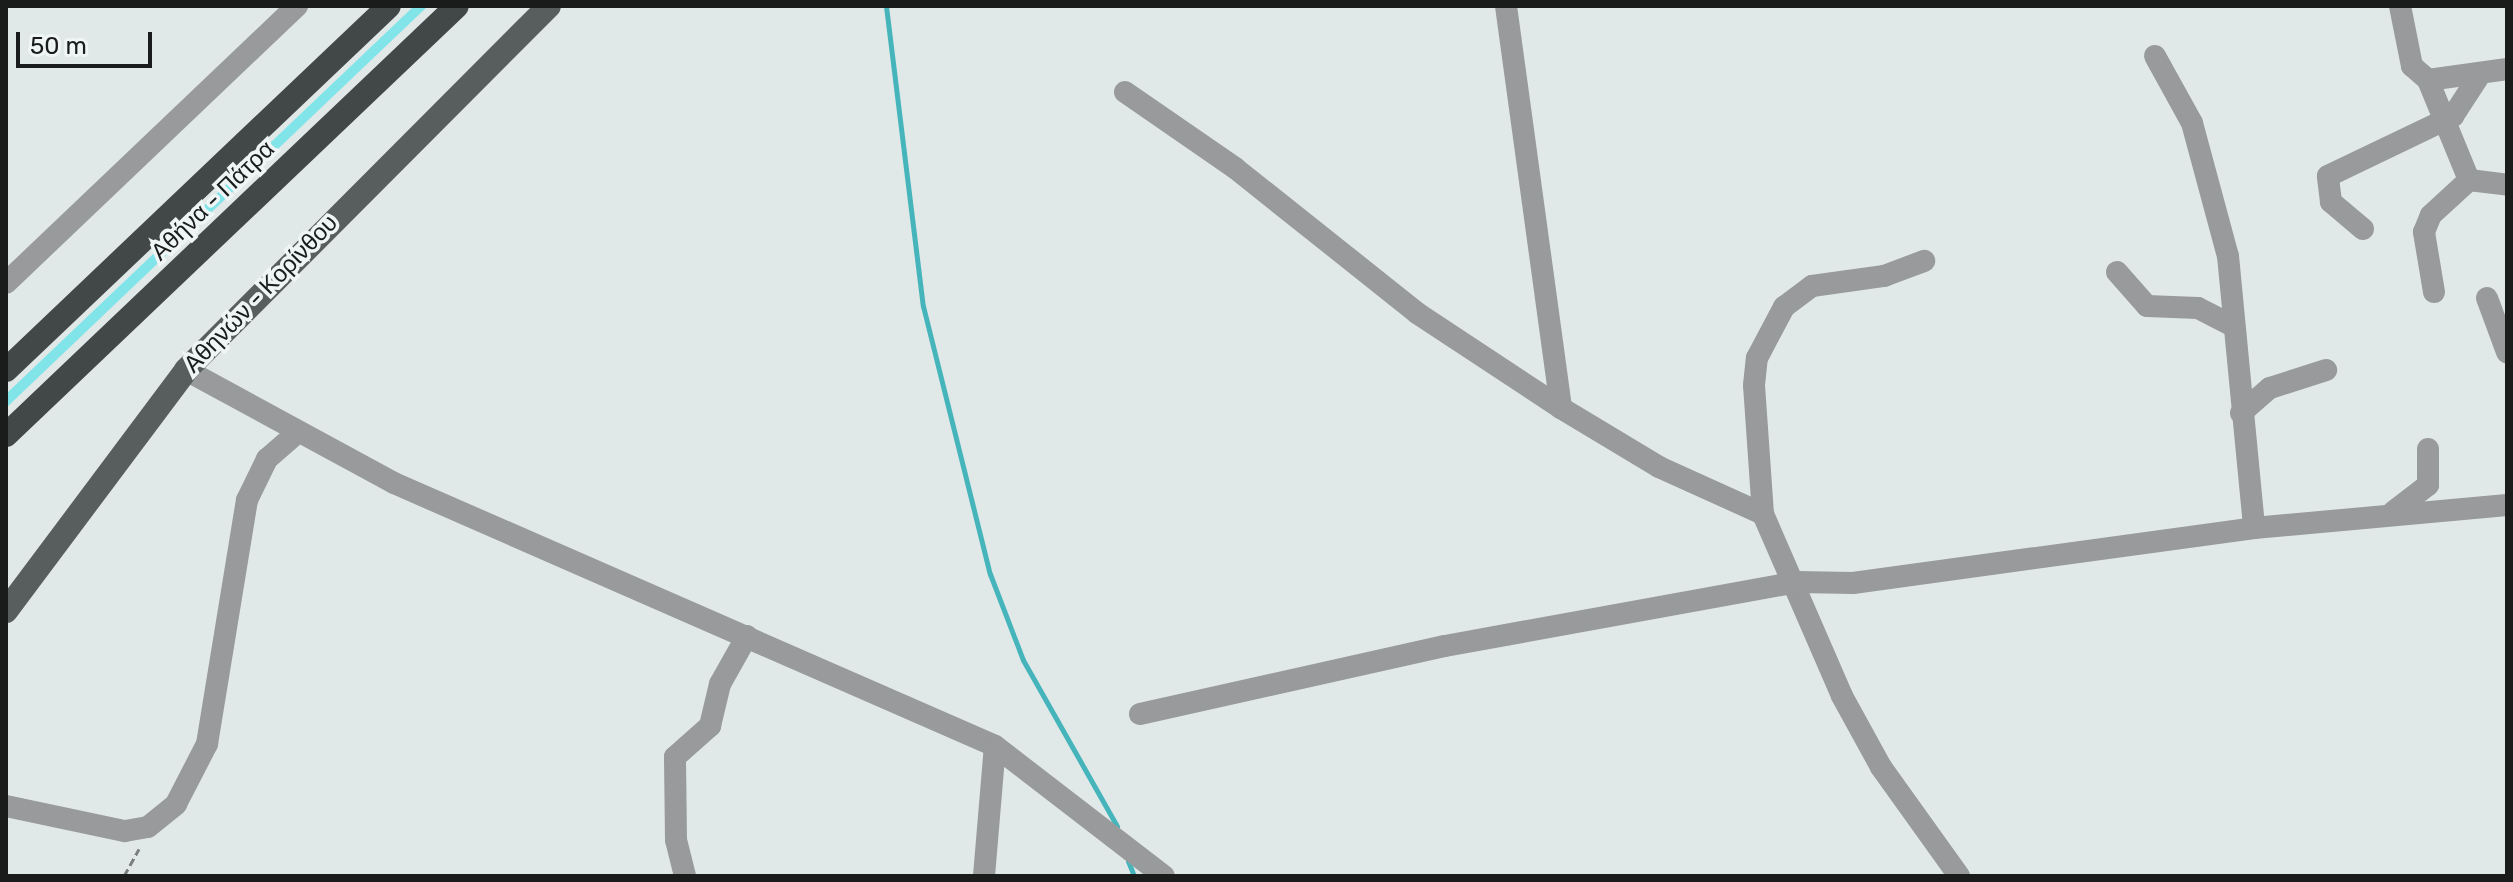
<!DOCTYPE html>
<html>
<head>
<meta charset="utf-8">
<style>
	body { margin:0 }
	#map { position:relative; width:2513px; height:882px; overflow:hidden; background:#e1e8e8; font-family:Rubik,sans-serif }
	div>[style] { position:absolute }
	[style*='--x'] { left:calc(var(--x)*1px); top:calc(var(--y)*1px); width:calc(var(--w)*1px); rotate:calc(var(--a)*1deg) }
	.green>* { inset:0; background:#81e4e9 }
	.stream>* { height:5px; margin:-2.5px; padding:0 2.5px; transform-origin:2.5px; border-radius:2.5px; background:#46b5bb }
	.path>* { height:3px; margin-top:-1.5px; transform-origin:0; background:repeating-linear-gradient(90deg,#7a7e7e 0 8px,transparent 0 12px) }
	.minor>* { height:22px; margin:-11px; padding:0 11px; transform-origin:11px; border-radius:11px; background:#989a9b }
	.major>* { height:24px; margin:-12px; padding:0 12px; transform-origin:12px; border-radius:12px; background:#585d5d }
	.highway>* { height:24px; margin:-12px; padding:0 12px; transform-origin:12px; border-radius:12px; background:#424747 }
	span { translate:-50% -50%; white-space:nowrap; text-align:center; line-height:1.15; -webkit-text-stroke:7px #eff5f5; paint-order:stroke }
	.street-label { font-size:24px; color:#1a1c1c }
	.frame { position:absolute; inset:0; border:8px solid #1a1c1c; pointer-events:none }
	.scale { position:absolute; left:16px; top:32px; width:136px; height:36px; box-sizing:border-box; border:4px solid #1a1c1c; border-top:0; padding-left:10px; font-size:24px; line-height:28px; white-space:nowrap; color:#1a1c1c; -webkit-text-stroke:6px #eff5f5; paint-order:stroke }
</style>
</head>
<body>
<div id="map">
	<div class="green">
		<i style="clip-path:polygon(414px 6px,428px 6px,6px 408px,6px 394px)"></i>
	</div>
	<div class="stream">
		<i style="--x:886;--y:6;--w:302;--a:83"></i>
		<i style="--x:923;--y:306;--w:276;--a:76"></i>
		<i style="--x:990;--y:574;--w:92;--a:69"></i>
		<i style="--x:1023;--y:660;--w:191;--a:60.5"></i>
		<i style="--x:1128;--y:861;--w:16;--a:68"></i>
	</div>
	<div class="path">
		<i style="--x:124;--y:876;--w:31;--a:-61"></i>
	</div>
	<div class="minor">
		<i style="--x:1506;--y:6;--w:406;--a:82.2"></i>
		<i style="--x:1561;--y:408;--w:114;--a:31"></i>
		<i style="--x:1659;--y:467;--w:114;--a:24.3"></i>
		<i style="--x:1763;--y:514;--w:198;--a:66.5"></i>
		<i style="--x:1842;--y:696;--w:81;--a:61.2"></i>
		<i style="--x:1881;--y:767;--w:134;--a:54.4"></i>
		<i style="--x:2400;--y:6;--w:61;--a:78.7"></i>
		<i style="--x:2412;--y:66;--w:21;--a:41"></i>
		<i style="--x:2428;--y:80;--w:80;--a:-7.9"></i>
		<i style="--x:2155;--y:56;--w:77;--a:61.1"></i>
		<i style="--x:2192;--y:123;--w:138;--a:74.9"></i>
		<i style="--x:2228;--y:256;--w:273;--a:84.5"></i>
		<i style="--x:2428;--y:80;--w:108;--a:67.7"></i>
		<i style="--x:2469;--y:180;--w:38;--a:7"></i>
		<i style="--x:1125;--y:92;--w:134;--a:34.6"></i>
		<i style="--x:1235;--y:168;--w:233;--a:38.5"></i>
		<i style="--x:1417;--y:313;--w:173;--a:33.4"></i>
		<i style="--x:2363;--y:229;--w:42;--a:-139.8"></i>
		<i style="--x:2331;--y:202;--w:26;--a:-97"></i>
		<i style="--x:2328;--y:176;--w:139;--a:-25.6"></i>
		<i style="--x:2453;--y:116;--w:51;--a:-56.9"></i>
		<i style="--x:2117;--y:272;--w:45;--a:48.6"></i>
		<i style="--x:2147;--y:306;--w:51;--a:2.2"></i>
		<i style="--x:2198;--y:308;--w:36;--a:27"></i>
		<i style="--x:6;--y:283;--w:402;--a:-43.6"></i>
		<i style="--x:2434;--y:292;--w:61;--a:-99.5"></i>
		<i style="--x:2424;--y:232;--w:18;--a:-68"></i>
		<i style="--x:2431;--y:215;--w:52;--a:-42.6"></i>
		<i style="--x:2487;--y:298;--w:58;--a:69.7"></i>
		<i style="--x:186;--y:370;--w:237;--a:28.5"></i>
		<i style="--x:394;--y:483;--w:656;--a:23.63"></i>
		<i style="--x:995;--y:746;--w:213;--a:37.6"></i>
		<i style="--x:2241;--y:413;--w:38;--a:-41"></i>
		<i style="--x:2270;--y:388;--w:59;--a:-17.8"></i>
		<i style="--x:2393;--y:512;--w:44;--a:-37.6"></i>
		<i style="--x:2428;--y:485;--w:36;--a:-90"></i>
		<i style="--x:1763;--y:514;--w:129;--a:-94"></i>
		<i style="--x:1754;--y:385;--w:27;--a:-84"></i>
		<i style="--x:1757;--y:358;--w:58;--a:-62.1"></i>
		<i style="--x:1784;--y:307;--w:35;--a:-37"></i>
		<i style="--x:1812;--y:286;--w:73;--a:-7.9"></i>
		<i style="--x:1884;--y:276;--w:43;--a:-20.6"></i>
		<i style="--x:1140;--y:714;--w:312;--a:-12.6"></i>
		<i style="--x:1445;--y:646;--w:358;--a:-10.3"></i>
		<i style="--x:1797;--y:582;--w:56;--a:1"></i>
		<i style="--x:1853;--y:583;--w:405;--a:-7.8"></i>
		<i style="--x:2254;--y:528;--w:254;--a:-5.2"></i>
		<i style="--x:6;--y:806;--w:122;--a:11.9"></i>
		<i style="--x:125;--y:831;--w:23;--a:-10"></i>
		<i style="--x:148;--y:827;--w:36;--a:-39"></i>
		<i style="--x:176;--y:804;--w:68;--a:-62.7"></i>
		<i style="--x:207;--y:744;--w:247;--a:-80.7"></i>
		<i style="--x:247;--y:500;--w:46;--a:-64"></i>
		<i style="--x:267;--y:459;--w:38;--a:-41"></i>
		<i style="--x:685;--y:876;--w:37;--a:-104"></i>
		<i style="--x:676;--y:840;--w:83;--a:-90.7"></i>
		<i style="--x:675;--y:757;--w:47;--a:-41.5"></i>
		<i style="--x:710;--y:726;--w:43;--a:-76.6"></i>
		<i style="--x:720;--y:684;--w:55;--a:-60.6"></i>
		<i style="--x:984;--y:876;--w:130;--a:-85.2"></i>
	</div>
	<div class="major">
		<i style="--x:6;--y:611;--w:301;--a:-53.2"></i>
		<i style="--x:186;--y:370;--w:514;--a:-45.08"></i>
	</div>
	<div class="highway">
		<i style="--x:6;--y:370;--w:528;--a:-43.54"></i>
		<i style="--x:6;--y:435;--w:622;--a:-43.57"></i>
	</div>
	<div class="street-label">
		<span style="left:213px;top:201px;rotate:-44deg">Αθήνα - Πάτρα</span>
		<span style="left:261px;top:294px;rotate:-46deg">Αθηνών - Κορίνθου</span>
	</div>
	<div class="frame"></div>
	<div class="scale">50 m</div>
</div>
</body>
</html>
